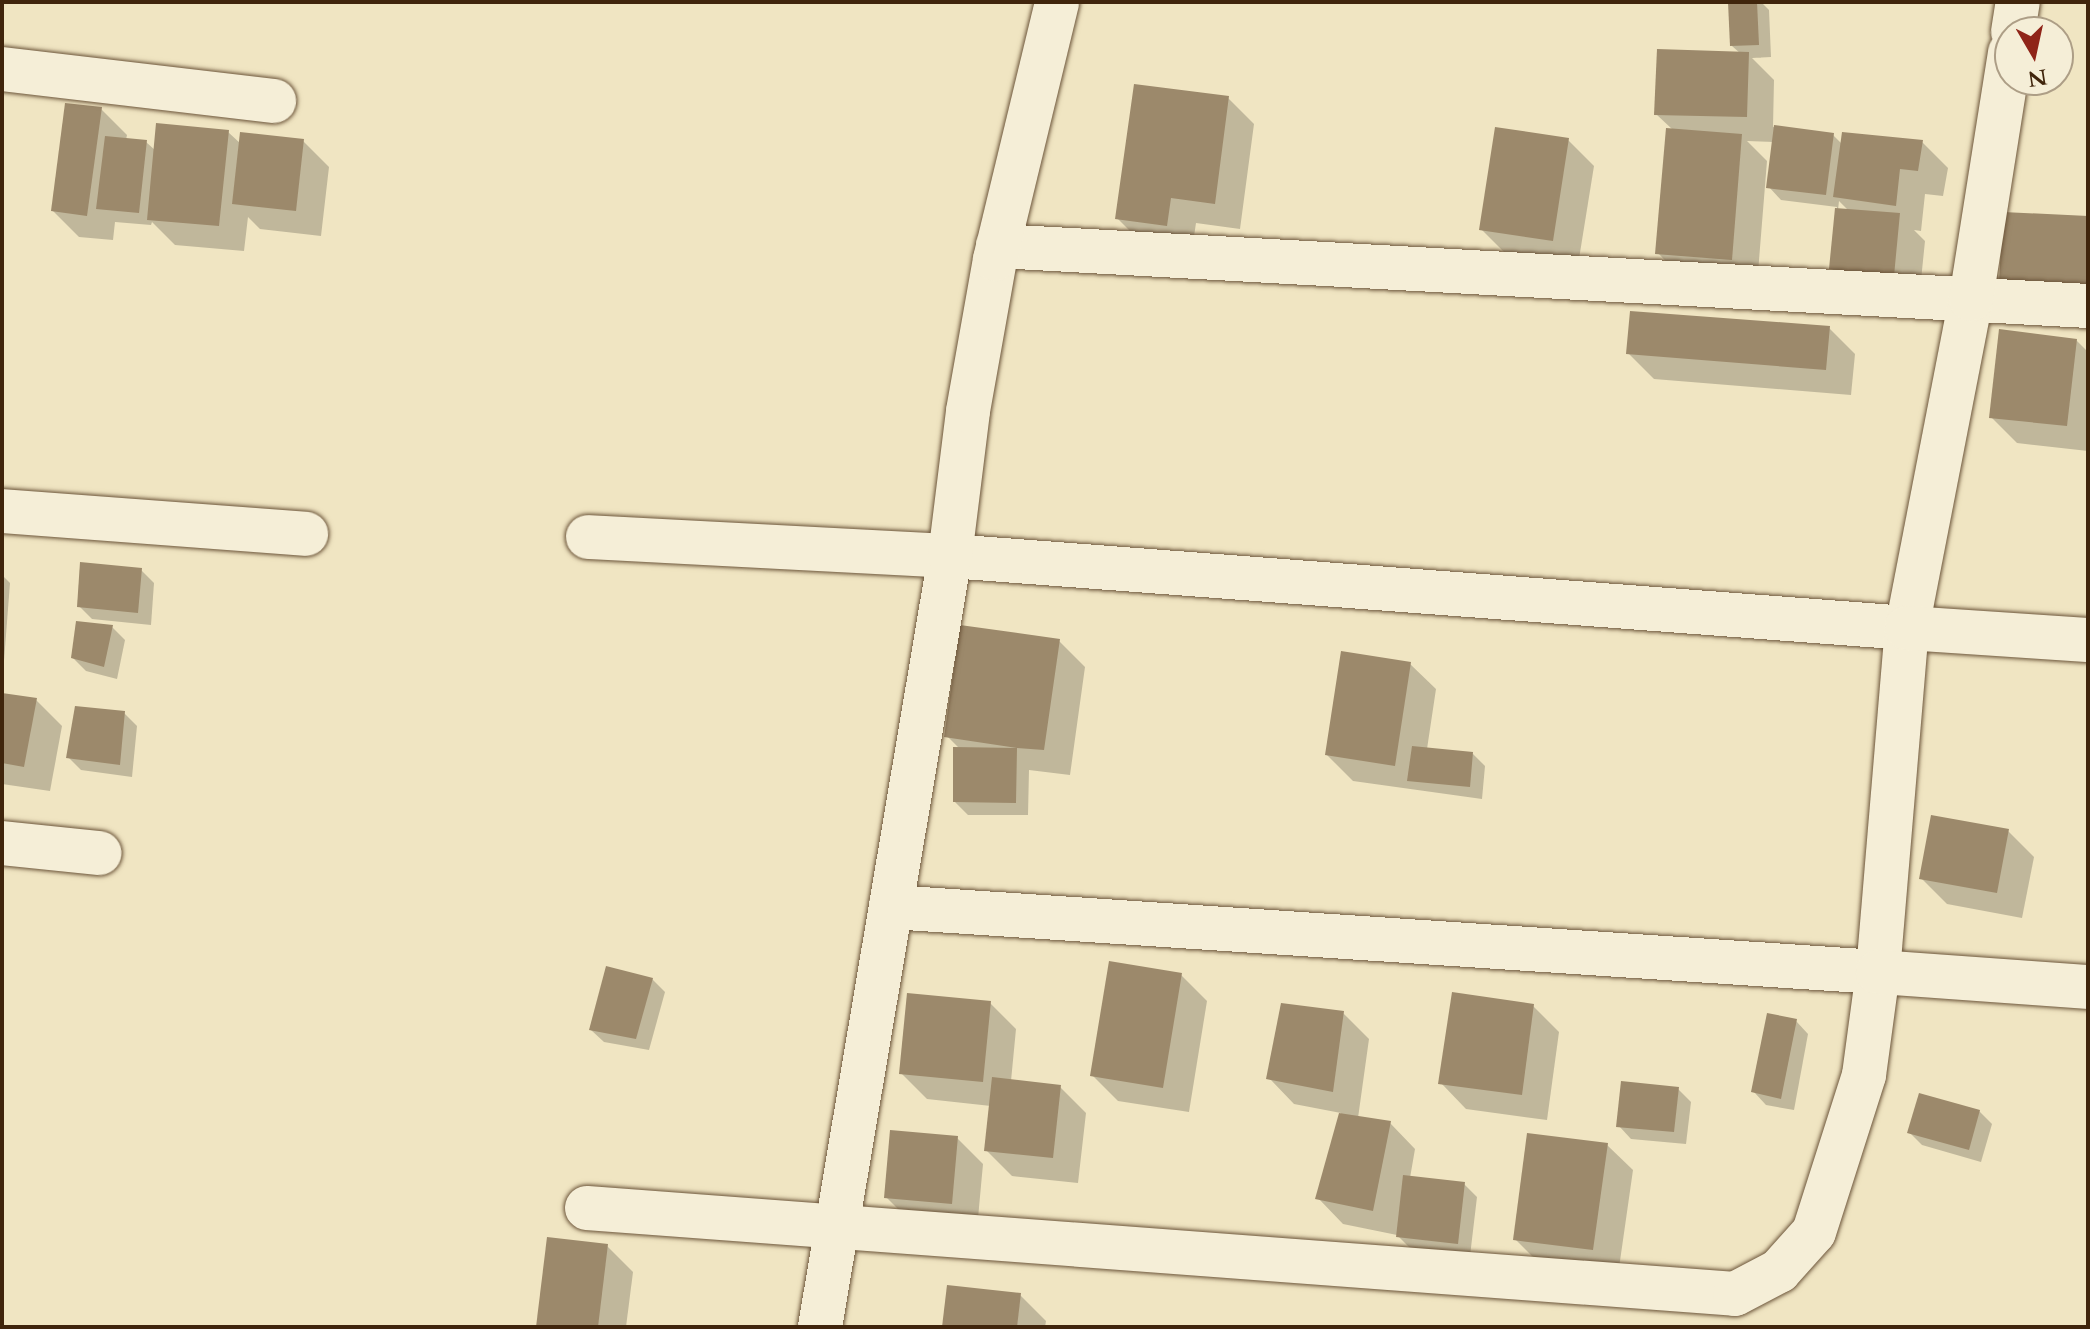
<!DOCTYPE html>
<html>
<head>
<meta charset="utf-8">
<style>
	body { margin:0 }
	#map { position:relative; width:2090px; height:1329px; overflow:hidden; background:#f0e5c2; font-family:Cardo,serif }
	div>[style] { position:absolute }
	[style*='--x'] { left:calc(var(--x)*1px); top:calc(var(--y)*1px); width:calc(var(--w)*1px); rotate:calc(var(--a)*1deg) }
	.shadow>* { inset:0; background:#0003 }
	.building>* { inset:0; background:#9c896b }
	.roads { filter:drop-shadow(0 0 2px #6c553a) drop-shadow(0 0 2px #6c553a) }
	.minor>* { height:44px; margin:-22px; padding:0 22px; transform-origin:22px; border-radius:22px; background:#f5eed7 }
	span { translate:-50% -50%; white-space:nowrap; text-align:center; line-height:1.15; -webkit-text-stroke:6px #f5eed7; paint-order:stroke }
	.frame { position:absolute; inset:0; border:4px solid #40250c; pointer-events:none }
	.north { position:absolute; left:1994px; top:16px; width:80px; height:80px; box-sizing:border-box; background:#f5eed7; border:2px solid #ad9e86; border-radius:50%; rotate:171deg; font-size:22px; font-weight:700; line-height:32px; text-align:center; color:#40250c }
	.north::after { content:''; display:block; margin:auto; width:28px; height:36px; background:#8f2418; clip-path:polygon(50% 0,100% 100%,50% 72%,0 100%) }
</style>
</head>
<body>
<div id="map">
	<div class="shadow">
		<i style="clip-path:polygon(evenodd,1730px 2px,1761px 2px,1769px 10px,1771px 57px,1752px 58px,1774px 80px,1773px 127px,1833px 135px,1842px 144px,1922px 142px,1948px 168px,1943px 196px,1925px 194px,1921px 231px,1914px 230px,1925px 241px,1919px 300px,1857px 294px,1831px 268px,1837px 207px,1781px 200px,1769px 187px,1774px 142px,1747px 141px,1767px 161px,1757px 285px,1683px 279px,1658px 253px,1673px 130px,1656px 114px,1741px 54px,1732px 46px,1730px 2px,1839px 201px,1849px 211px,1838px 210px,1839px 201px)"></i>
		<i style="clip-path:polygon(1228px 98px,1254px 124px,1240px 229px,1196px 223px,1192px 250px,1143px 244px,1117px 218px)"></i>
		<i style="clip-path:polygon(101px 109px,127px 135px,126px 140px,146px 142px,156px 151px,228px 132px,241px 144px,303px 141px,329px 167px,321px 236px,260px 229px,248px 217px,244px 251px,175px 245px,152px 222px,151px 225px,115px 222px,113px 240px,79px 237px,53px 211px)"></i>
		<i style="clip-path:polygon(1568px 140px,1594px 166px,1578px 265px,1507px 255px,1481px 229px)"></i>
		<i style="clip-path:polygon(1829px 328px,1855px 354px,1851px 395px,1654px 379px,1628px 353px)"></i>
		<i style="clip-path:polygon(2076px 340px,2088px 352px,2088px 451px,2017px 443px,1991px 417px)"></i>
		<i style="clip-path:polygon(141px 570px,154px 583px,151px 625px,92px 619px,79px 606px)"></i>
		<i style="clip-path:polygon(2px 575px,10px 583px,2px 687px)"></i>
		<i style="clip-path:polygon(112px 627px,125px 640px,117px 679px,86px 671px,73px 658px)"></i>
		<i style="clip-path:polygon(1059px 641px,1085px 667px,1070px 775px,1029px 770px,1028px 815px,968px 815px,955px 802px,960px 749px,947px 736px)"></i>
		<i style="clip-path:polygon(1410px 664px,1436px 689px,1427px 749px,1473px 754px,1485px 766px,1482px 799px,1353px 781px,1327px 755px)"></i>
		<i style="clip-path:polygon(2px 695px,36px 700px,62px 726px,50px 791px,2px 784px)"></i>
		<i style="clip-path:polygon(124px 713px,137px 726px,132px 777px,81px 770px,68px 757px)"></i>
		<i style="clip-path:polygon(2008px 831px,2034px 857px,2022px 918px,1947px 904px,1921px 878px)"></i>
		<i style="clip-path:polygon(1181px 975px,1207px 1001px,1189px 1112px,1118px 1101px,1092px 1075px)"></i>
		<i style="clip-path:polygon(652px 979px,665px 992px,649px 1050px,604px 1042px,591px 1030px)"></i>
		<i style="clip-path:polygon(990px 1003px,1016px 1029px,1011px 1081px,1060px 1087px,1086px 1113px,1078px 1183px,1012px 1176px,986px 1150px,991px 1106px,927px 1099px,901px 1073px)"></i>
		<i style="clip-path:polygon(1533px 1006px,1559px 1032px,1547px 1120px,1466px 1109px,1441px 1083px)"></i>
		<i style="clip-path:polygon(1343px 1013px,1369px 1039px,1358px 1118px,1390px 1123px,1415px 1149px,1410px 1178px,1464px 1184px,1477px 1197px,1470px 1256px,1411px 1249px,1397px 1235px,1343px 1224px,1318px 1198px,1341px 1113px,1294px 1104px,1269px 1078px)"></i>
		<i style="clip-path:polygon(1796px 1021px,1808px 1034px,1794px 1110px,1766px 1105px,1754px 1092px)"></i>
		<i style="clip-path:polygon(1678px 1089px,1691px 1102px,1686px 1144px,1631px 1139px,1619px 1126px)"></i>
		<i style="clip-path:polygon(1979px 1111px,1992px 1124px,1981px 1162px,1922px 1145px,1909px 1132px)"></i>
		<i style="clip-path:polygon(957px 1138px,983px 1164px,977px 1229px,912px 1223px,886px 1197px)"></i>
		<i style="clip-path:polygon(1607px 1145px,1633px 1170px,1618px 1275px,1541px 1265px,1515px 1239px)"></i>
		<i style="clip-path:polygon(607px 1246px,633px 1272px,626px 1327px,538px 1327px)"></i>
		<i style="clip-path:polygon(1020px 1295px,1046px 1321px,1045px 1327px,944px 1327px)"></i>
	</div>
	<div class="building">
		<i style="clip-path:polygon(1728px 2px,1757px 2px,1759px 45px,1730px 46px)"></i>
		<i style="clip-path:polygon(1657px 49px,1749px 52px,1747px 117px,1654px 115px)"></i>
		<i style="clip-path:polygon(1134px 84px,1229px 96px,1215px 204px,1171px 198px,1167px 226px,1115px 219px)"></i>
		<i style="clip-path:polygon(65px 103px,102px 107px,87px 216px,51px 211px)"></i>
		<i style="clip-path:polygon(156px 123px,229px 130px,219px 226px,147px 220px)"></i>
		<i style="clip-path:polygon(1774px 125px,1834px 133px,1826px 195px,1766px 188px)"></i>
		<i style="clip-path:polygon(1495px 127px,1569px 138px,1553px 241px,1479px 230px)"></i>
		<i style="clip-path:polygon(1666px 128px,1742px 134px,1732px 260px,1655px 254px)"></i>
		<i style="clip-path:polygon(240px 132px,304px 139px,296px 211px,232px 204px)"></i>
		<i style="clip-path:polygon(1842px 132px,1923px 140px,1918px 171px,1900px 169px,1896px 206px,1833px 197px)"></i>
		<i style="clip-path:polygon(105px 136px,147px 140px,139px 213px,96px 209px)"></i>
		<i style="clip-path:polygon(1835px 208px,1900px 213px,1894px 276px,1829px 269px)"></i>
		<i style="clip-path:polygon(2003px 212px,2088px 216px,2088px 286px,1999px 282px)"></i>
		<i style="clip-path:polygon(1630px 311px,1830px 326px,1826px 370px,1626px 354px)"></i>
		<i style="clip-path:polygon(1999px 329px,2077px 339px,2067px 426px,1989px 418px)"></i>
		<i style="clip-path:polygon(80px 562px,142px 568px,138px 613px,77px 607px)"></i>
		<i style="clip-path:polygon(76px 621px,113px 625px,104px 667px,71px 658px)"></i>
		<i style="clip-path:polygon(960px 625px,1060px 639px,1044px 750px,1017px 748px,1016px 803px,953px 802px,953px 747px,1017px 748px,944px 737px)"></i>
		<i style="clip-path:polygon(1341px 651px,1411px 662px,1395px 766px,1325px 755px)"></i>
		<i style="clip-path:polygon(2px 693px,37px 698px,24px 767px,2px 763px)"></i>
		<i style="clip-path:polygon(75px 706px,125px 711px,120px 765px,66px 758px)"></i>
		<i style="clip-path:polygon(1412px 746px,1473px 752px,1470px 787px,1407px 781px)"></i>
		<i style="clip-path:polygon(1931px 815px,2009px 829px,1997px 893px,1919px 879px)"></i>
		<i style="clip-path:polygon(1109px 961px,1182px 973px,1163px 1088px,1090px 1076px)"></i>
		<i style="clip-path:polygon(606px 966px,653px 978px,636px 1039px,589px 1030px)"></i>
		<i style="clip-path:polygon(1452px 992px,1534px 1004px,1522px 1095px,1438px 1084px)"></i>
		<i style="clip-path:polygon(907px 993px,991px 1001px,983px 1082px,899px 1074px)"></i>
		<i style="clip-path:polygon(1281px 1003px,1344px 1011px,1333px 1092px,1266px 1079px)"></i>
		<i style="clip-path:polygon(1767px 1013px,1797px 1019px,1781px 1099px,1751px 1092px)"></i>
		<i style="clip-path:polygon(992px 1077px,1061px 1085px,1053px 1158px,984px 1151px)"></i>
		<i style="clip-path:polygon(1621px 1081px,1679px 1087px,1674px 1132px,1616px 1127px)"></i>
		<i style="clip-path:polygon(1919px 1093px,1980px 1110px,1969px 1150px,1907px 1133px)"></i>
		<i style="clip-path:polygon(1339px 1113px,1391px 1121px,1373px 1211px,1315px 1199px)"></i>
		<i style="clip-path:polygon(890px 1130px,958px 1136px,952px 1204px,884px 1198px)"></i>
		<i style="clip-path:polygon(1527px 1133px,1608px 1143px,1593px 1250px,1513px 1240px)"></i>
		<i style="clip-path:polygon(1403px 1175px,1465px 1182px,1458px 1244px,1396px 1237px)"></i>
		<i style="clip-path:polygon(547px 1237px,608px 1244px,598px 1327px,536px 1327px)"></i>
		<i style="clip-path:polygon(947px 1285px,1021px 1293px,1017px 1327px,942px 1327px)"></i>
	</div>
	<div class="roads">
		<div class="minor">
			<i style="--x:2013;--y:32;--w:30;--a:-81"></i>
			<i style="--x:2;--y:69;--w:274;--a:6.7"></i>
			<i style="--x:998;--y:246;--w:1092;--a:3.15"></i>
			<i style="--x:2;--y:511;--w:305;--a:4.3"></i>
			<i style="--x:588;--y:537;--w:362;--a:3"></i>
			<i style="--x:950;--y:556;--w:960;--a:4.3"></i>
			<i style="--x:1907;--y:628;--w:335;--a:-79"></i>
			<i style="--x:1971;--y:299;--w:250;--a:-81"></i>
			<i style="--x:2;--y:843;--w:98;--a:5.9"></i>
			<i style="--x:891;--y:907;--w:989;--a:3.77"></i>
			<i style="--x:1878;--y:972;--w:345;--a:-85.2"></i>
			<i style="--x:1907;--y:628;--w:181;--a:3.8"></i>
			<i style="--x:587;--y:1208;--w:1151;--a:4.28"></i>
			<i style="--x:1735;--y:1294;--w:50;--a:-27.6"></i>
			<i style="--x:1779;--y:1271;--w:52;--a:-48.1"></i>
			<i style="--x:1814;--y:1232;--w:165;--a:-72.3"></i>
			<i style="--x:1864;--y:1075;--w:104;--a:-82.3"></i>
			<i style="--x:1878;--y:972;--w:211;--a:4.1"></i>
			<i style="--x:820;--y:1327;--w:782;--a:-80.43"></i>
			<i style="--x:950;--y:556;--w:146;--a:-82.9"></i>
			<i style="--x:968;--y:411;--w:154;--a:-79.9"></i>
			<i style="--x:995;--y:259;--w:264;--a:-76.4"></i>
		</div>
	</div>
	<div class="frame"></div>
	<div class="north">N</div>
</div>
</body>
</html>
